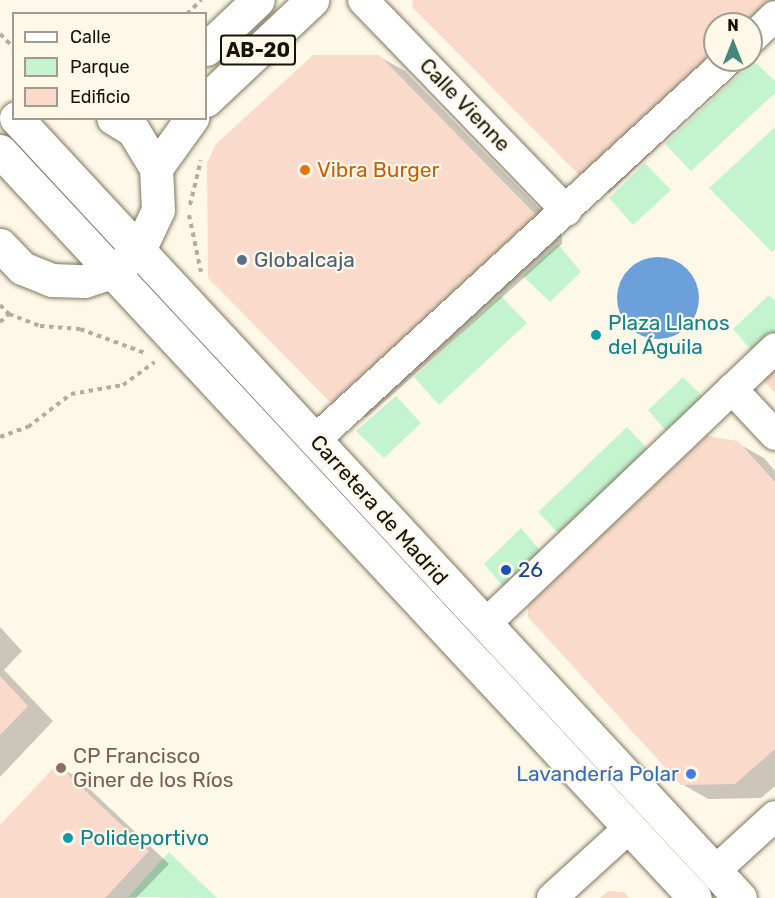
<!DOCTYPE html>
<html>
<head>
<meta charset="utf-8">
<style>
	body { margin:0 }
	#map { position:relative; width:775px; height:898px; overflow:hidden; background:#fef8e8; font-family:Rubik,sans-serif }
	div>[style] { position:absolute }
	[style*='--x'] { left:calc(var(--x)*1px); top:calc(var(--y)*1px); width:calc(var(--w)*1px); rotate:calc(var(--a)*1deg) }
	.green>* { inset:0; background:#c3f4cd }
	.water>* { inset:0; background:#6ca0da }
	.round { border-radius:50% }
	.shadow>* { inset:0; background:#0003 }
	.building>* { inset:0; background:#fadbcb }
	.path>* { height:4px; margin-top:-2px; transform-origin:0; background:repeating-linear-gradient(90deg,#b2ad9f 0 4.5px,transparent 0 9px) }
	.roads { filter:drop-shadow(0 0 2px #7e765d) drop-shadow(0 0 2px #7e765d) }
	.minor>* { height:30px; margin:-15px; padding:0 15px; transform-origin:15px; border-radius:15px; background:#fff }
	.major>* { height:33px; margin:-16.5px; padding:0 16.5px; transform-origin:16.5px; border-radius:16.5px; background:#fff }
	.dots>* { width:16px; height:16px; translate:-50% -50%; box-sizing:border-box; border:3px solid #fef8e8; border-radius:50% }
	span { translate:-50% -50%; white-space:nowrap; text-align:center; line-height:1.15; -webkit-text-stroke:4.5px #fef8e8; paint-order:stroke }
	.shield-label span { padding:2px 4px; background:#fef8e8; border:2px solid; border-radius:4px; -webkit-text-stroke-width:0 }
	.shield-label { font-size:20px; color:#161309; font-weight:700 }
	.street-label { font-size:21px; color:#161309 }
	.food-label { font-size:21px; color:#c56008 }
	.left { translate:0 -50%; text-align:left }
	.service-label { font-size:21px; color:#4e5e75 }
	.culture-label { font-size:21px; color:#0d838f }
	.transit-label { font-size:21px; color:#164399 }
	.education-label { font-size:21px; color:#785e54 }
	.shop-label { font-size:21px; color:#366cbe }
	.right { translate:-100% -50%; text-align:right }
	.legend { position:absolute; left:12px; top:12px; width:195px; height:108px; box-sizing:border-box; background:#fef8e8; border:2px solid #a19c8f; margin:0; padding:8px 10px; list-style:none; font-size:18px; color:#161309 }
	.legend li { display:flex; align-items:center; gap:12px; height:30px }
	.legend b { width:30px; border:2px solid #a19c8f }
	.north { position:absolute; left:703px; top:12px; width:60px; height:60px; box-sizing:border-box; background:#fef8e8; border:2px solid #a19c8f; border-radius:50%; rotate:0deg; font-size:16px; font-weight:700; line-height:24px; text-align:center; color:#161309 }
	.north::after { content:''; display:block; margin:auto; width:21px; height:27px; background:#45887a; clip-path:polygon(50% 0,100% 100%,50% 72%,0 100%) }
</style>
</head>
<body>
<div id="map">
	<div class="green">
		<i style="clip-path:polygon(754px 61px,775px 81px,775px 93px,691px 171px,665px 144px)"></i>
		<i style="clip-path:polygon(775px 127px,775px 249px,772px 252px,709px 188px)"></i>
		<i style="clip-path:polygon(645px 163px,671px 190px,633px 225px,609px 198px)"></i>
		<i style="clip-path:polygon(558px 244px,581px 272px,550px 302px,523px 276px)"></i>
		<i style="clip-path:polygon(769px 295px,775px 301px,775px 341px,757px 357px,733px 329px)"></i>
		<i style="clip-path:polygon(501px 296px,527px 323px,439px 405px,414px 377px)"></i>
		<i style="clip-path:polygon(683px 377px,709px 403px,672px 438px,648px 410px)"></i>
		<i style="clip-path:polygon(396px 396px,421px 423px,384px 458px,356px 431px)"></i>
		<i style="clip-path:polygon(627px 427px,653px 455px,563px 538px,538px 512px)"></i>
		<i style="clip-path:polygon(521px 528px,545px 556px,507px 591px,484px 564px)"></i>
		<i style="clip-path:polygon(169px 852px,217px 898px,128px 897px)"></i>
	</div>
	<div class="water">
		<i class="round" style="left:617px;top:257px;width:82px;height:82px"></i>
	</div>
	<div class="shadow">
		<i style="clip-path:polygon(415px 0,775px 0,775px 34px,751px 57px,751px 24px,715px 24px,715px 60px,748px 60px,609px 193px,584px 178px)"></i>
		<i style="clip-path:polygon(378px 56px,405px 71px,562px 232px,562px 244px,367px 417px,357px 416px)"></i>
		<i style="clip-path:polygon(737px 443px,764px 458px,775px 471px,775px 786px,761px 798px,708px 799px,682px 784px)"></i>
		<i style="clip-path:polygon(0 627px,22px 651px,4px 670px,53px 721px,0 777px)"></i>
		<i style="clip-path:polygon(58px 766px,78px 778px,169px 864px,136px 898px,0 898px,0 827px)"></i>
	</div>
	<div class="building">
		<i style="clip-path:polygon(413px 0,769px 0,744px 24px,715px 24px,715px 52px,583px 179px,412px 7px)"></i>
		<i style="clip-path:polygon(313px 55px,379px 55px,537px 216px,340px 403px,330px 402px,208px 278px,207px 163px,216px 144px)"></i>
		<i style="clip-path:polygon(775px 369px,775px 393px,763px 380px)"></i>
		<i style="clip-path:polygon(707px 436px,738px 441px,775px 482px,775px 749px,735px 784px,681px 785px,528px 617px,528px 604px)"></i>
		<i style="clip-path:polygon(0 676px,28px 706px,0 735px)"></i>
		<i style="clip-path:polygon(57px 764px,149px 851px,105px 898px,0 898px,0 825px)"></i>
		<i style="clip-path:polygon(608px 891px,624px 892px,629px 898px,600px 898px)"></i>
	</div>
	<div class="path">
		<i style="--x:187;--y:14;--w:20;--a:-45"></i>
		<i style="--x:0;--y:34;--w:20;--a:45"></i>
		<i style="--x:190;--y:205;--w:46;--a:-76.3"></i>
		<i style="--x:189;--y:215;--w:58;--a:78.1"></i>
		<i style="--x:0;--y:305;--w:13;--a:45"></i>
		<i style="--x:0;--y:322;--w:12;--a:-42"></i>
		<i style="--x:9;--y:314;--w:33;--a:21"></i>
		<i style="--x:40;--y:326;--w:40;--a:4.3"></i>
		<i style="--x:80;--y:329;--w:69;--a:20.3"></i>
		<i style="--x:0;--y:437;--w:30;--a:-20"></i>
		<i style="--x:28;--y:427;--w:54;--a:-37.5"></i>
		<i style="--x:71;--y:394;--w:53;--a:-9.8"></i>
		<i style="--x:123;--y:385;--w:39;--a:-36"></i>
	</div>
	<div class="roads">
		<div class="minor">
			<i style="--x:363;--y:0;--w:293;--a:46"></i>
			<i style="--x:751;--y:39;--w:33;--a:-44"></i>
			<i style="--x:732;--y:389;--w:63;--a:46.9"></i>
			<i style="--x:326;--y:430;--w:546;--a:-42.63"></i>
			<i style="--x:497;--y:613;--w:384;--a:-43.6"></i>
			<i style="--x:715;--y:871;--w:81;--a:-42.5"></i>
			<i style="--x:552;--y:898;--w:104;--a:-42.3"></i>
		</div>
		<div class="major">
			<i style="--x:206;--y:49;--w:71;--a:-43.3"></i>
			<i style="--x:206;--y:100;--w:146;--a:-43.3"></i>
			<i style="--x:16;--y:118;--w:1064;--a:47.13"></i>
			<i style="--x:0;--y:151;--w:1020;--a:47.07"></i>
			<i style="--x:156;--y:168;--w:62;--a:-54.2"></i>
			<i style="--x:0;--y:245;--w:32;--a:46"></i>
			<i style="--x:22;--y:268;--w:32;--a:22"></i>
			<i style="--x:52;--y:280;--w:32;--a:2"></i>
			<i style="--x:84;--y:281;--w:32;--a:-18"></i>
			<i style="--x:114;--y:271;--w:35;--a:-41"></i>
			<i style="--x:140;--y:248;--w:42;--a:-64.7"></i>
			<i style="--x:158;--y:210;--w:42;--a:-92.7"></i>
			<i style="--x:156;--y:168;--w:44;--a:-121.2"></i>
			<i style="--x:133;--y:130;--w:23;--a:-149"></i>
		</div>
	</div>
	<div class="dots">
		<i style="left:305px;top:170px;background:#e8710a"></i>
		<i style="left:242px;top:260px;background:#5c6f8a"></i>
		<i style="left:596px;top:335px;background:#0f9aa8"></i>
		<i style="left:506px;top:570px;background:#1a4fb4"></i>
		<i style="left:61px;top:768px;background:#8d6e63"></i>
		<i style="left:691px;top:774px;background:#3f7fe0"></i>
		<i style="left:68px;top:838px;background:#0f9aa8"></i>
	</div>
	<div class="shield-label">
		<span style="left:258px;top:50px">AB-20</span>
	</div>
	<div class="street-label">
		<span style="left:465px;top:105px;rotate:46deg">Calle Vienne</span>
		<span style="left:379px;top:510px;rotate:48deg">Carretera de Madrid</span>
	</div>
	<div class="food-label">
		<span class="left" style="left:317px;top:170px">Vibra Burger</span>
	</div>
	<div class="service-label">
		<span class="left" style="left:254px;top:260px">Globalcaja</span>
	</div>
	<div class="culture-label">
		<span class="left" style="left:608px;top:335px">Plaza Llanos<br>del Águila</span>
		<span class="left" style="left:80px;top:838px">Polideportivo</span>
	</div>
	<div class="transit-label">
		<span class="left" style="left:518px;top:570px">26</span>
	</div>
	<div class="education-label">
		<span class="left" style="left:73px;top:768px">CP Francisco<br>Giner de los Ríos</span>
	</div>
	<div class="shop-label">
		<span class="right" style="left:679px;top:774px">Lavandería Polar</span>
	</div>
	<ul class="legend">
	<li><b style="height:8px;background:#fff"></b>Calle</li>
	<li><b style="height:16px;background:#c3f4cd"></b>Parque</li>
	<li><b style="height:16px;background:#fadbcb"></b>Edificio</li>
	</ul>
	<div class="north">N</div>
</div>
</body>
</html>
